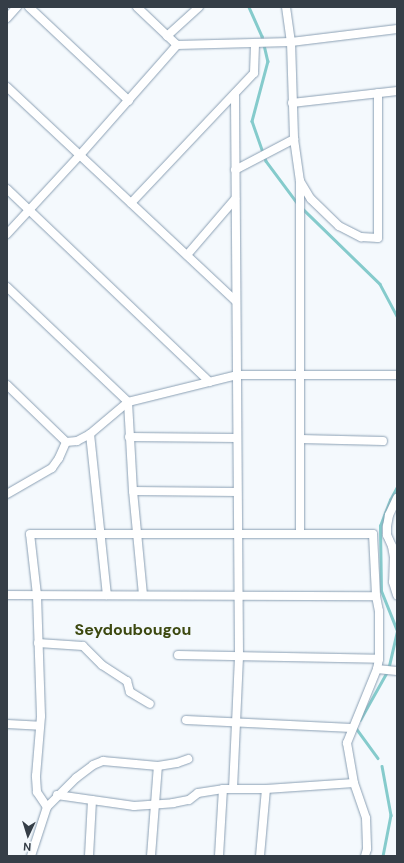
<!DOCTYPE html>
<html>
<head>
<meta charset="utf-8">
<style>
	body { margin:0 }
	#map { position:relative; width:404px; height:863px; overflow:hidden; background:#f4f9fd; font-family:"DM Sans",sans-serif }
	div>[style] { position:absolute }
	[style*='--x'] { left:calc(var(--x)*1px); top:calc(var(--y)*1px); width:calc(var(--w)*1px); rotate:calc(var(--a)*1deg) }
	.stream>* { height:2.5px; margin:-1.25px; padding:0 1.25px; transform-origin:1.25px; border-radius:1.25px; background:#85cbcc }
	.roads { filter:drop-shadow(0 0 1px #8ba0b4) drop-shadow(0 0 1px #8ba0b4) }
	.minor>* { height:8px; margin:-4px; padding:0 4px; transform-origin:4px; border-radius:4px; background:#fff }
	span { translate:-50% -50%; white-space:nowrap; text-align:center; line-height:1.15; -webkit-text-stroke:3px #f4f9fd; paint-order:stroke }
	.district-label { font-size:16px; color:#3d4910; font-weight:700 }
	.frame { position:absolute; inset:0; border:8px solid #353e47; pointer-events:none }
	.north { position:absolute; left:8px; top:815px; width:40px; height:40px; -webkit-text-stroke:3px #f4f9fd; paint-order:stroke; rotate:184deg; font-size:11px; font-weight:700; line-height:16px; text-align:center; color:#353e47 }
	.north::after { content:''; display:block; margin:auto; width:14px; height:18px; background:#353e47; clip-path:polygon(50% 0,100% 100%,50% 72%,0 100%) }
</style>
</head>
<body>
<div id="map">
	<div class="stream">
		<i style="--x:249;--y:7;--w:32;--a:66"></i>
		<i style="--x:262;--y:36;--w:26;--a:77"></i>
		<i style="--x:268;--y:61;--w:62;--a:104.9"></i>
		<i style="--x:252;--y:121;--w:42;--a:70.7"></i>
		<i style="--x:266;--y:161;--w:54;--a:53.3"></i>
		<i style="--x:303;--y:209;--w:107;--a:44.2"></i>
		<i style="--x:380;--y:284;--w:36;--a:62"></i>
		<i style="--x:360;--y:720;--w:57;--a:-60.8"></i>
		<i style="--x:388;--y:670;--w:40;--a:-77"></i>
		<i style="--x:397;--y:631;--w:43;--a:-111.8"></i>
		<i style="--x:381;--y:591;--w:65;--a:-90.9"></i>
		<i style="--x:380;--y:526;--w:28;--a:-69"></i>
		<i style="--x:390;--y:500;--w:15;--a:-62"></i>
		<i style="--x:356;--y:728;--w:37;--a:54"></i>
		<i style="--x:382;--y:766;--w:50;--a:79.6"></i>
		<i style="--x:391;--y:815;--w:42;--a:101"></i>
	</div>
	<div class="roads">
		<div class="minor">
			<i style="--x:29;--y:7;--w:137;--a:43.2"></i>
			<i style="--x:137;--y:7;--w:55;--a:43.5"></i>
			<i style="--x:177;--y:45;--w:114;--a:-1.5"></i>
			<i style="--x:291;--y:42;--w:107;--a:-7"></i>
			<i style="--x:286;--y:7;--w:35;--a:82"></i>
			<i style="--x:291;--y:42;--w:97;--a:88.2"></i>
			<i style="--x:294;--y:139;--w:42;--a:81.9"></i>
			<i style="--x:300;--y:181;--w:353;--a:90"></i>
			<i style="--x:7;--y:18;--w:15;--a:-48"></i>
			<i style="--x:167;--y:36;--w:43;--a:-42.2"></i>
			<i style="--x:7;--y:87;--w:313;--a:43.1"></i>
			<i style="--x:292;--y:103;--w:106;--a:-6.5"></i>
			<i style="--x:235;--y:170;--w:67;--a:-27.7"></i>
			<i style="--x:300;--y:181;--w:21;--a:59"></i>
			<i style="--x:311;--y:199;--w:39;--a:44"></i>
			<i style="--x:339;--y:226;--w:25;--a:27"></i>
			<i style="--x:361;--y:237;--w:17;--a:3"></i>
			<i style="--x:378;--y:238;--w:145;--a:-90"></i>
			<i style="--x:7;--y:189;--w:280;--a:43.6"></i>
			<i style="--x:131;--y:203;--w:179;--a:-46.6"></i>
			<i style="--x:254;--y:73;--w:30;--a:-88"></i>
			<i style="--x:7;--y:234;--w:108;--a:-47.3"></i>
			<i style="--x:80;--y:155;--w:147;--a:-48.6"></i>
			<i style="--x:187;--y:255;--w:74;--a:-49.4"></i>
			<i style="--x:7;--y:287;--w:167;--a:43.5"></i>
			<i style="--x:128;--y:402;--w:89;--a:86.8"></i>
			<i style="--x:133;--y:491;--w:104;--a:84.5"></i>
			<i style="--x:7;--y:385;--w:82;--a:44"></i>
			<i style="--x:66;--y:442;--w:11;--a:-5"></i>
			<i style="--x:77;--y:441;--w:15;--a:-28"></i>
			<i style="--x:90;--y:434;--w:50;--a:-40.1"></i>
			<i style="--x:128;--y:402;--w:112;--a:-13.9"></i>
			<i style="--x:237;--y:375;--w:160;--a:0"></i>
			<i style="--x:90;--y:434;--w:162;--a:84"></i>
			<i style="--x:129;--y:437;--w:108;--a:0.5"></i>
			<i style="--x:300;--y:439;--w:83;--a:1.4"></i>
			<i style="--x:133;--y:491;--w:104;--a:0.6"></i>
			<i style="--x:7;--y:494;--w:52;--a:-30"></i>
			<i style="--x:52;--y:468;--w:12;--a:-55"></i>
			<i style="--x:59;--y:458;--w:17;--a:-66"></i>
			<i style="--x:397;--y:498;--w:19;--a:115"></i>
			<i style="--x:389;--y:515;--w:11;--a:100"></i>
			<i style="--x:387;--y:526;--w:9;--a:90"></i>
			<i style="--x:387;--y:535;--w:12;--a:66"></i>
			<i style="--x:392;--y:546;--w:11;--a:80"></i>
			<i style="--x:394;--y:557;--w:25;--a:92"></i>
			<i style="--x:393;--y:582;--w:14;--a:73"></i>
			<i style="--x:7;--y:595;--w:369;--a:0.2"></i>
			<i style="--x:38;--y:643;--w:45;--a:3.8"></i>
			<i style="--x:83;--y:646;--w:27;--a:45"></i>
			<i style="--x:102;--y:665;--w:30;--a:33"></i>
			<i style="--x:127;--y:681;--w:11;--a:75"></i>
			<i style="--x:130;--y:692;--w:23;--a:31"></i>
			<i style="--x:178;--y:655;--w:201;--a:1.1"></i>
			<i style="--x:377;--y:669;--w:20;--a:6"></i>
			<i style="--x:186;--y:720;--w:166;--a:2.8"></i>
			<i style="--x:7;--y:724;--w:33;--a:3"></i>
			<i style="--x:233;--y:789;--w:133;--a:-87.4"></i>
			<i style="--x:239;--y:656;--w:562;--a:-90.41"></i>
			<i style="--x:57;--y:795;--w:78;--a:8.1"></i>
			<i style="--x:134;--y:806;--w:39;--a:-4"></i>
			<i style="--x:173;--y:803;--w:16;--a:-11"></i>
			<i style="--x:189;--y:800;--w:11;--a:-38"></i>
			<i style="--x:198;--y:793;--w:25;--a:-9"></i>
			<i style="--x:223;--y:789;--w:43;--a:0"></i>
			<i style="--x:266;--y:789;--w:88;--a:-3.9"></i>
			<i style="--x:47;--y:807;--w:18;--a:-124"></i>
			<i style="--x:37;--y:792;--w:16;--a:-94"></i>
			<i style="--x:36;--y:776;--w:60;--a:-85.2"></i>
			<i style="--x:41;--y:716;--w:121;--a:-91.9"></i>
			<i style="--x:37;--y:595;--w:61;--a:-96.5"></i>
			<i style="--x:30;--y:534;--w:343;--a:0"></i>
			<i style="--x:373;--y:534;--w:62;--a:87.2"></i>
			<i style="--x:376;--y:596;--w:15;--a:79"></i>
			<i style="--x:379;--y:611;--w:48;--a:90"></i>
			<i style="--x:379;--y:659;--w:10;--a:101"></i>
			<i style="--x:377;--y:669;--w:80;--a:112.1"></i>
			<i style="--x:347;--y:743;--w:41;--a:80.1"></i>
			<i style="--x:354;--y:783;--w:37;--a:71"></i>
			<i style="--x:366;--y:818;--w:31;--a:88"></i>
			<i style="--x:367;--y:849;--w:7;--a:106"></i>
			<i style="--x:31;--y:856;--w:52;--a:-71.9"></i>
			<i style="--x:47;--y:807;--w:41;--a:-45"></i>
			<i style="--x:76;--y:778;--w:21;--a:-37"></i>
			<i style="--x:93;--y:765;--w:11;--a:-22"></i>
			<i style="--x:103;--y:761;--w:55;--a:5.2"></i>
			<i style="--x:158;--y:766;--w:19;--a:-9"></i>
			<i style="--x:177;--y:763;--w:12;--a:-20"></i>
			<i style="--x:89;--y:856;--w:56;--a:-86.9"></i>
			<i style="--x:151;--y:856;--w:90;--a:-85.6"></i>
			<i style="--x:219;--y:856;--w:67;--a:-86.6"></i>
			<i style="--x:260;--y:856;--w:67;--a:-84.9"></i>
		</div>
	</div>
	<div class="district-label">
		<span style="left:133px;top:630px">Seydoubougou</span>
	</div>
	<div class="frame"></div>
	<div class="north">N</div>
</div>
</body>
</html>
